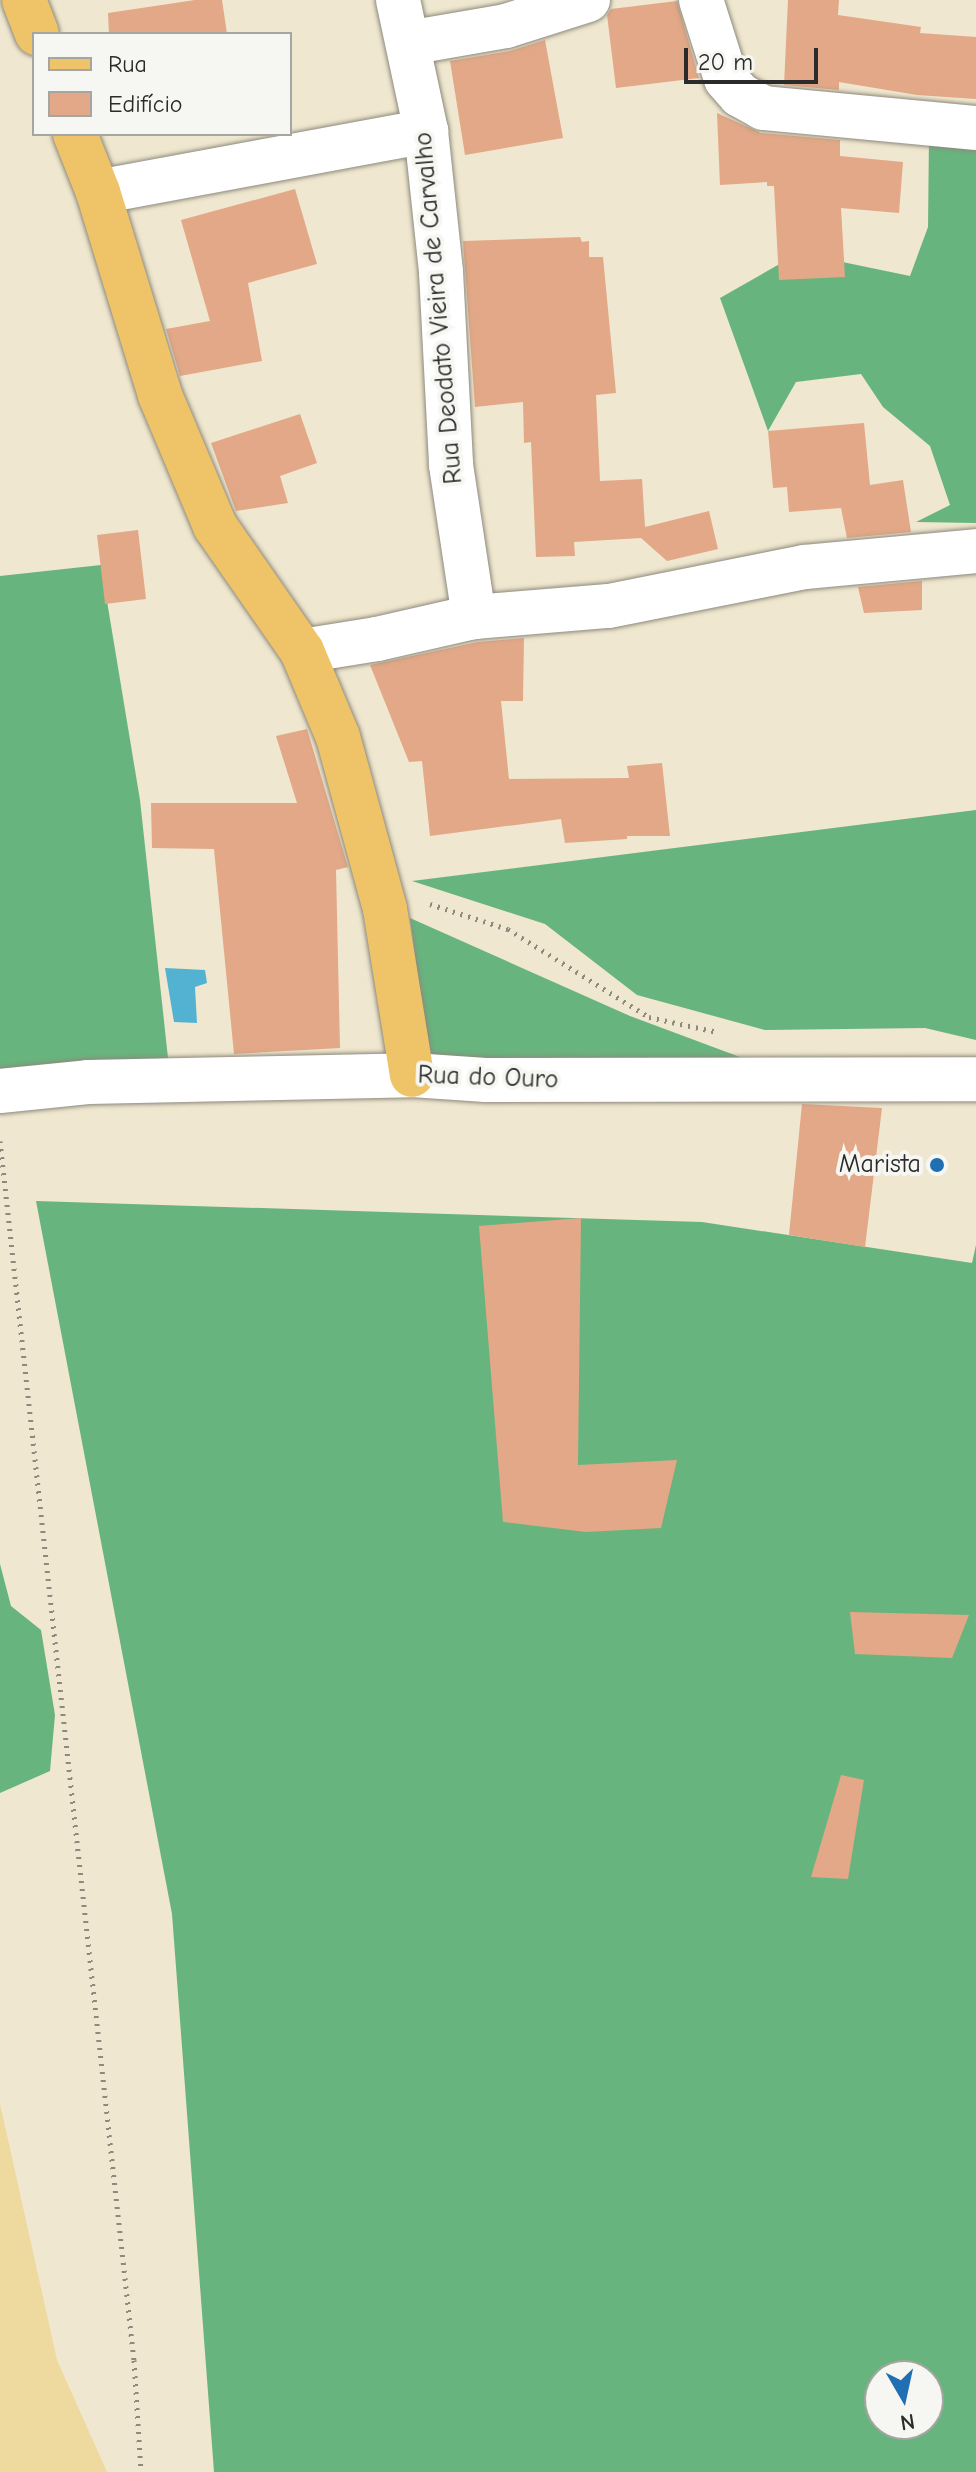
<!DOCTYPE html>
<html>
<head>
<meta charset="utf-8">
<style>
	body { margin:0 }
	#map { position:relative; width:976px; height:2472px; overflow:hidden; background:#efe7cf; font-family:"Comic Neue",sans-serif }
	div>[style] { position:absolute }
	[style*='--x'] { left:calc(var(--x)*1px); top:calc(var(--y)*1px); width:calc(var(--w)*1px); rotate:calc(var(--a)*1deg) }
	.forest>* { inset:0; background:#68b47e }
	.sand>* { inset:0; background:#eeda9e }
	.water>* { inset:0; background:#53b2d2 }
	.building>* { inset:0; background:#e2a887 }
	.path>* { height:5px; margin-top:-2.5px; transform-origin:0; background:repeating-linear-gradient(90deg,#8d897d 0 2px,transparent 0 8px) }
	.roads { filter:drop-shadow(0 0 2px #8d897d) drop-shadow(0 0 2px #8d897d) }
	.minor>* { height:44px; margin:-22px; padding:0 22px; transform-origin:22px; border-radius:22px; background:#fff }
	.major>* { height:44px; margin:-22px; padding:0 22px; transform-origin:22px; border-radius:22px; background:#efc469 }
	.dots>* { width:22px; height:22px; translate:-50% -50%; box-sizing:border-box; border:4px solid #f6f6f2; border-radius:50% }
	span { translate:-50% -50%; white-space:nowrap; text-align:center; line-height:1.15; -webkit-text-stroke:8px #f6f6f2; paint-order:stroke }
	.street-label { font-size:26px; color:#2b2b2b }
	.poi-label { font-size:26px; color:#2b2b2b }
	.right { translate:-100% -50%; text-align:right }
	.legend { position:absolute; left:32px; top:32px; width:260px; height:104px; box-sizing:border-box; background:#f6f6f2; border:2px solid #a5a5a2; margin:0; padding:10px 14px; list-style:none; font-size:24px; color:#2b2b2b }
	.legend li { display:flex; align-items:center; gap:16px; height:40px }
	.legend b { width:40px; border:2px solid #a5a5a2 }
	.north { position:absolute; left:864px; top:2360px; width:80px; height:80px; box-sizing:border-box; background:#f6f6f2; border:2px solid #a5a5a2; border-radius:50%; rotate:171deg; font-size:22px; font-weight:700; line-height:32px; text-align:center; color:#2b2b2b }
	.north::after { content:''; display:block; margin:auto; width:28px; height:36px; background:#1f6fb2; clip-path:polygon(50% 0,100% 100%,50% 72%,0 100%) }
	.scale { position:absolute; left:684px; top:48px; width:134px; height:36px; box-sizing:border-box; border:4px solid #2b2b2b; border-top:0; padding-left:10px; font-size:24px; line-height:28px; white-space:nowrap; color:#2b2b2b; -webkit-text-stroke:6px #f6f6f2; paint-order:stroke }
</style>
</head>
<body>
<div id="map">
	<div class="forest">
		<i style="clip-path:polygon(929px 136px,976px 141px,976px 523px,916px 522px,950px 505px,930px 446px,883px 407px,861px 374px,796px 382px,768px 431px,720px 298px,799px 253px,910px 276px,928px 227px)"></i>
		<i style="clip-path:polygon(101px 565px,140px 800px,168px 1058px,0 1070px,0 576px)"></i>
		<i style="clip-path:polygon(976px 810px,976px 1040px,925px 1028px,765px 1030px,637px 995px,545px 924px,412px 881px)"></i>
		<i style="clip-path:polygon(410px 918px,630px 1016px,788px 1075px,470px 1071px,428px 1052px)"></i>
		<i style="clip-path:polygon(evenodd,36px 1201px,702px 1222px,972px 1263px,976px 1245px,976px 2472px,214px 2472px,172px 1914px,36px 1201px,880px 2376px,928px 2376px,928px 2424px,880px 2424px,880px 2376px)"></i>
		<i style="clip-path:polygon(0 1564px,11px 1606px,41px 1630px,55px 1715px,50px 1771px,0 1793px)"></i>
	</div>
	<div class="sand">
		<i style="clip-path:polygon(0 2104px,57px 2360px,107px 2472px,0 2472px)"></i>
	</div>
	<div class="water">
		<i style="clip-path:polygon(165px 968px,205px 970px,207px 983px,195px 987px,197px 1023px,174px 1022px)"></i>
	</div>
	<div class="building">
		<i style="clip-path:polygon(195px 0,222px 0,227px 34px,109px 34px,108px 13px)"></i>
		<i style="clip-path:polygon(788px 0,839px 0,838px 15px,921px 27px,920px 33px,976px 37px,976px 99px,917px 95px,839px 82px,839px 90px,784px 85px)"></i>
		<i style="clip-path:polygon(677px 1px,699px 78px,616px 88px,607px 15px,611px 9px)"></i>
		<i style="clip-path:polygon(545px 40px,563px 138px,465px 155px,450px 61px,510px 51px)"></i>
		<i style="clip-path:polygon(717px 113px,761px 133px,840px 140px,840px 156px,903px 162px,899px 213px,841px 208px,845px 277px,779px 280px,774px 186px,767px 186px,767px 182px,720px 185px)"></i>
		<i style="clip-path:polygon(295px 189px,317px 264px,248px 283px,262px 361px,180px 376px,166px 329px,210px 321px,181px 220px)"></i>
		<i style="clip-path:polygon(580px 237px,582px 242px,589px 241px,589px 257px,603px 257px,616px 393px,596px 395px,600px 481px,642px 479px,645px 527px,709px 511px,718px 549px,667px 561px,641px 538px,574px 542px,575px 556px,536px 557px,531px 442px,524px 443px,523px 402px,475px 407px,463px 241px)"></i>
		<i style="clip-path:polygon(300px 414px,317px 463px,280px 476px,288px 503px,236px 511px,211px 443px)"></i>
		<i style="clip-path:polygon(864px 423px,870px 485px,903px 480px,911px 532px,847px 538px,841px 508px,789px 512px,787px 487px,773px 488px,768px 431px)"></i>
		<i style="clip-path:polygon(138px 530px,146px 599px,105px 604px,97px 535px)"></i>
		<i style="clip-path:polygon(922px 581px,922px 610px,864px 613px,858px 587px)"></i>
		<i style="clip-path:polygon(524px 638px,523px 701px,501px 701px,509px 779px,629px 778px,627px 766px,662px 763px,670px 836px,627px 836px,627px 839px,565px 843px,561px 819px,430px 836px,422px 761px,409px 762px,370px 665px,478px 642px)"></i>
		<i style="clip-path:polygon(307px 729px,348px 867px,336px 870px,340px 1048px,234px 1054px,214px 849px,152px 848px,151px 803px,297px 803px,276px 736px)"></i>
		<i style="clip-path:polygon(802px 1104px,882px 1108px,865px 1247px,789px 1235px)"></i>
		<i style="clip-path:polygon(581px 1218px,578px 1465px,677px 1460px,661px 1528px,586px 1532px,503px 1522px,479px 1226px)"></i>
		<i style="clip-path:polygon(850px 1612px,969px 1615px,952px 1658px,855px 1654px)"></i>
		<i style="clip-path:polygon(841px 1775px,864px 1780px,848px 1879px,811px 1877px)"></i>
	</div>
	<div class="path">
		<i style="--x:430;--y:904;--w:82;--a:17.8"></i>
		<i style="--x:508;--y:929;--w:166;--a:32"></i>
		<i style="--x:649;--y:1017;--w:70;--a:12.4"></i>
		<i style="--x:0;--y:1141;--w:1226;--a:83.73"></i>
		<i style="--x:134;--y:2360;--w:112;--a:86.4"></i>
	</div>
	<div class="roads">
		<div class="minor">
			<i style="--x:398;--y:0;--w:134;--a:77.9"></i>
			<i style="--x:426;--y:131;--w:142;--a:83.9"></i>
			<i style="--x:441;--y:272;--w:193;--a:87"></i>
			<i style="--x:451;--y:465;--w:154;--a:81.4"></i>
			<i style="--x:701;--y:0;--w:83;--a:72.4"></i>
			<i style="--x:726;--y:79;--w:21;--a:49"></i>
			<i style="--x:740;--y:95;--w:26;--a:29"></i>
			<i style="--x:763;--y:108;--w:214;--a:5.4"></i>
			<i style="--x:408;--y:43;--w:99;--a:-9.8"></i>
			<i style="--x:506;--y:26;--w:86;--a:-17.6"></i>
			<i style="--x:98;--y:192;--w:334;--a:-10.5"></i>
			<i style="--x:302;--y:651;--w:76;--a:-9.1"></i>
			<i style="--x:377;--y:639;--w:99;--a:-12.8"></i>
			<i style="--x:474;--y:617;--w:135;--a:-4.7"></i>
			<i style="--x:609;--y:606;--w:200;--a:-11.3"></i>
			<i style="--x:805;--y:567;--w:172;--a:-5.3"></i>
			<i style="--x:0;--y:1091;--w:88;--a:-5.8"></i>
			<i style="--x:88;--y:1082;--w:324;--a:-1.2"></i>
			<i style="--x:412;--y:1075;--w:74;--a:3.9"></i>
			<i style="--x:486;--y:1080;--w:490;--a:-0.1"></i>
		</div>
		<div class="major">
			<i style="--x:24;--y:0;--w:36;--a:69"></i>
			<i style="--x:75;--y:134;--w:62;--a:68.4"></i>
			<i style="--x:98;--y:192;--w:212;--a:73"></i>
			<i style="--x:160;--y:395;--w:142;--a:67.2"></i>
			<i style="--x:215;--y:526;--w:152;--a:55.2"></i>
			<i style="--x:302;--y:651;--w:93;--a:67.3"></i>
			<i style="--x:338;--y:737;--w:178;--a:74.7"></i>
			<i style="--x:385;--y:909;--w:168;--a:80.8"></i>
		</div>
	</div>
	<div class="dots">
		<i style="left:937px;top:1165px;background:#1f6fb2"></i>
	</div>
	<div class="street-label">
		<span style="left:439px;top:308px;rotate:-95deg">Rua Deodato Vieira de Carvalho</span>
		<span style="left:488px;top:1078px;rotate:2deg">Rua do Ouro</span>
	</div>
	<div class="poi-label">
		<span class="right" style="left:921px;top:1165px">Marista</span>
	</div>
	<ul class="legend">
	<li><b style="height:10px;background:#efc469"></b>Rua</li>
	<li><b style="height:22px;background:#e2a887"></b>Edifício</li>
	</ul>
	<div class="north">N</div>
	<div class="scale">20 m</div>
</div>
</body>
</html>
